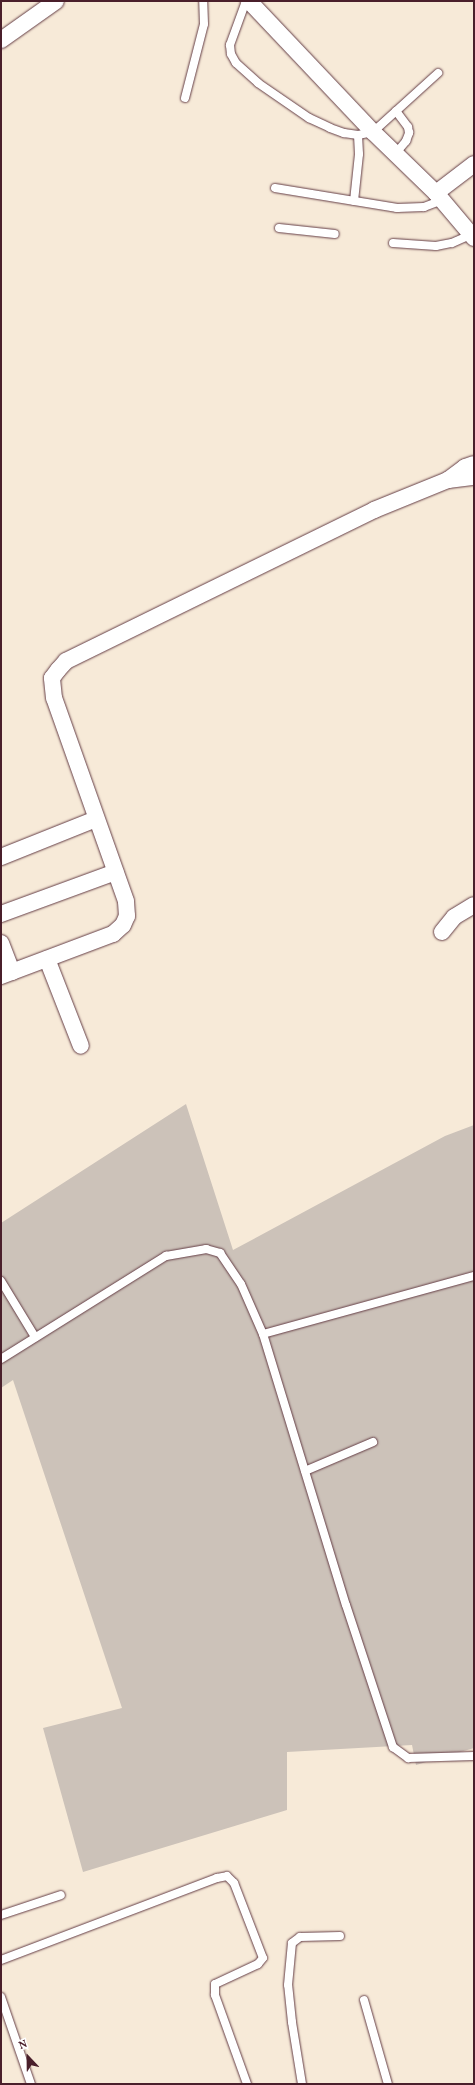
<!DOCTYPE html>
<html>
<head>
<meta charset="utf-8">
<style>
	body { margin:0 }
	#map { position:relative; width:475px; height:2085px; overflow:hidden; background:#f7ead8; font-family:Vollkorn,serif }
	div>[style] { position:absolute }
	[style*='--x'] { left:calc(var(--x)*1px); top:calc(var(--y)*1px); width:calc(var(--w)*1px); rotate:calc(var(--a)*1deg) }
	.industrial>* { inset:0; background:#ccc2b9 }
	.roads { filter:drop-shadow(0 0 1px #643d45) drop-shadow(0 0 1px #643d45) }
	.service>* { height:8px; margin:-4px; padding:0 4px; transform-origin:4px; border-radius:4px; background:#fff }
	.minor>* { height:16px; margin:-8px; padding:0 8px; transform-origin:8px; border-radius:8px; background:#fff }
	span { translate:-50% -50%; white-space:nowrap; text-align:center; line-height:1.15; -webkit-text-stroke:4px #fff; paint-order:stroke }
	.frame { position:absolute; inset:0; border:2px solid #4a1f2b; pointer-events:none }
	.north { position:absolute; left:8px; top:2037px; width:40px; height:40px; -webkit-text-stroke:3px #fff; paint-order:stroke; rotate:338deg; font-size:11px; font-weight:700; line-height:16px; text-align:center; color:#4a1f2b }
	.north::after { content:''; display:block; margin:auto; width:14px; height:18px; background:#4a1f2b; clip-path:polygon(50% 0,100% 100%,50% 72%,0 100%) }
</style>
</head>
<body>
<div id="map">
	<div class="industrial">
		<i style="clip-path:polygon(186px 1104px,233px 1250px,445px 1136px,474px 1125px,474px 1748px,416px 1765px,412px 1745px,287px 1752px,287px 1810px,83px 1872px,43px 1728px,122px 1708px,13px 1380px,1px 1388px,1px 1223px)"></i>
	</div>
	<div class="roads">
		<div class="service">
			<i style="--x:246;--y:1;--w:47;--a:110"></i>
			<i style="--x:230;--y:45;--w:9;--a:84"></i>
			<i style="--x:231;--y:54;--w:10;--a:61"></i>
			<i style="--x:236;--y:63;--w:30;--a:42"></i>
			<i style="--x:258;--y:83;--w:62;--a:34.5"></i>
			<i style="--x:309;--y:118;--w:23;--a:25"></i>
			<i style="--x:330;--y:128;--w:15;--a:20"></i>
			<i style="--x:344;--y:133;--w:14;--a:8"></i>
			<i style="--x:358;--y:135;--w:15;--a:-11"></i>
			<i style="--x:373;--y:132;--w:88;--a:-42.2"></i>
			<i style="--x:185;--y:98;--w:76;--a:-75.6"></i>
			<i style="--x:204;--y:24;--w:23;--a:-92"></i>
			<i style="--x:396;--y:153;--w:16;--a:-50"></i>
			<i style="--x:406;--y:141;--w:9;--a:-69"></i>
			<i style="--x:409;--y:133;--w:6;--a:-99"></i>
			<i style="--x:408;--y:127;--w:20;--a:-127"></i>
			<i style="--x:275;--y:188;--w:124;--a:9.3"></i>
			<i style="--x:397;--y:208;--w:27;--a:-2"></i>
			<i style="--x:424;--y:207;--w:19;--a:-21"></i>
			<i style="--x:354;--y:201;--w:47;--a:-83.9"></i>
			<i style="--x:359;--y:154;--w:19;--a:-93"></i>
			<i style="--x:279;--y:228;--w:56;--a:6.1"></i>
			<i style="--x:393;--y:243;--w:43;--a:4"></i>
			<i style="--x:436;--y:246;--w:16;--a:-11"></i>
			<i style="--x:452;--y:243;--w:22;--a:-24"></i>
			<i style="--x:1;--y:1281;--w:66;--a:58.7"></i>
			<i style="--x:263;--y:1334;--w:219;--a:-15.4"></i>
			<i style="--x:1;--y:1359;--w:195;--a:-32"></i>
			<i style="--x:166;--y:1256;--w:41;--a:-9.9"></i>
			<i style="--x:206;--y:1249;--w:15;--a:16"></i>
			<i style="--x:220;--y:1253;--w:37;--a:56"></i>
			<i style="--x:241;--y:1284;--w:55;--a:66.3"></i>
			<i style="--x:263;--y:1334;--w:283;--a:73"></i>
			<i style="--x:346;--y:1605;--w:150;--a:71.7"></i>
			<i style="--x:393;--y:1747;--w:19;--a:36"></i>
			<i style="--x:408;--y:1758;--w:66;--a:-1.7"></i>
			<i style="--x:305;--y:1471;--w:74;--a:-23.1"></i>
			<i style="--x:1;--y:1915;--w:63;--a:-18.4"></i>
			<i style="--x:1;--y:1960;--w:231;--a:-20.8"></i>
			<i style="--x:217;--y:1878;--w:10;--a:-11"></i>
			<i style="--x:227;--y:1876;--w:10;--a:45"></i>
			<i style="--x:234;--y:1883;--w:80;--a:68.9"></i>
			<i style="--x:263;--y:1958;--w:8;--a:130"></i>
			<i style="--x:258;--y:1964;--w:47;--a:155.1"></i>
			<i style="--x:215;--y:1984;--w:11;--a:90"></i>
			<i style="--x:215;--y:1995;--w:95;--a:70.2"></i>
			<i style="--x:1;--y:1997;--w:92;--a:71"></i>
			<i style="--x:364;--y:2000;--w:87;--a:74.1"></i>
			<i style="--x:302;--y:2084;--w:63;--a:-99.2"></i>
			<i style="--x:292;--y:2022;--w:37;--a:-96"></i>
			<i style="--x:288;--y:1985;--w:42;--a:-84.6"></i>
			<i style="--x:292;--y:1943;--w:10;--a:-37"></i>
			<i style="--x:300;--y:1937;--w:40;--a:-1.4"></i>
		</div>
		<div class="minor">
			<i style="--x:249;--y:1;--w:180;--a:46.6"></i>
			<i style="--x:373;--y:132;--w:88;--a:44.1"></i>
			<i style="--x:436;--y:193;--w:59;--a:49.8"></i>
			<i style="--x:1;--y:40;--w:67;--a:-35.3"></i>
			<i style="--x:436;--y:193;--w:48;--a:-37.3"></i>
			<i style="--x:448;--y:480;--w:26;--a:-7"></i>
			<i style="--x:1;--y:857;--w:102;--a:-21.8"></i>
			<i style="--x:1;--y:914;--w:122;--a:-20.1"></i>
			<i style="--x:442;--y:932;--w:19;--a:-51"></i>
			<i style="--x:454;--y:917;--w:23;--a:-31"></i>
			<i style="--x:1;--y:943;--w:31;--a:69"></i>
			<i style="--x:47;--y:959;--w:93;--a:68.7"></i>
			<i style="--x:1;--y:976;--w:120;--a:-20.6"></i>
			<i style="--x:113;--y:934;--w:13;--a:-42"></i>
			<i style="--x:123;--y:925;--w:10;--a:-66"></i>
			<i style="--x:127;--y:916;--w:15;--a:-94"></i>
			<i style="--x:126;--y:901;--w:215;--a:-109.5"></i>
			<i style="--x:54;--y:698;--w:20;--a:-96"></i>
			<i style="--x:52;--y:678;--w:10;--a:-53"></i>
			<i style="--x:58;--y:670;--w:12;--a:-48"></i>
			<i style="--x:66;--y:661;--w:343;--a:-26.1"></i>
			<i style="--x:374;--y:510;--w:80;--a:-22.1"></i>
			<i style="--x:448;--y:480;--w:21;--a:-37"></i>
			<i style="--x:465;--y:467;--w:9;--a:-18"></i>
		</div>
	</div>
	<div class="frame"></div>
	<div class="north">N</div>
</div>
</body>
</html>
